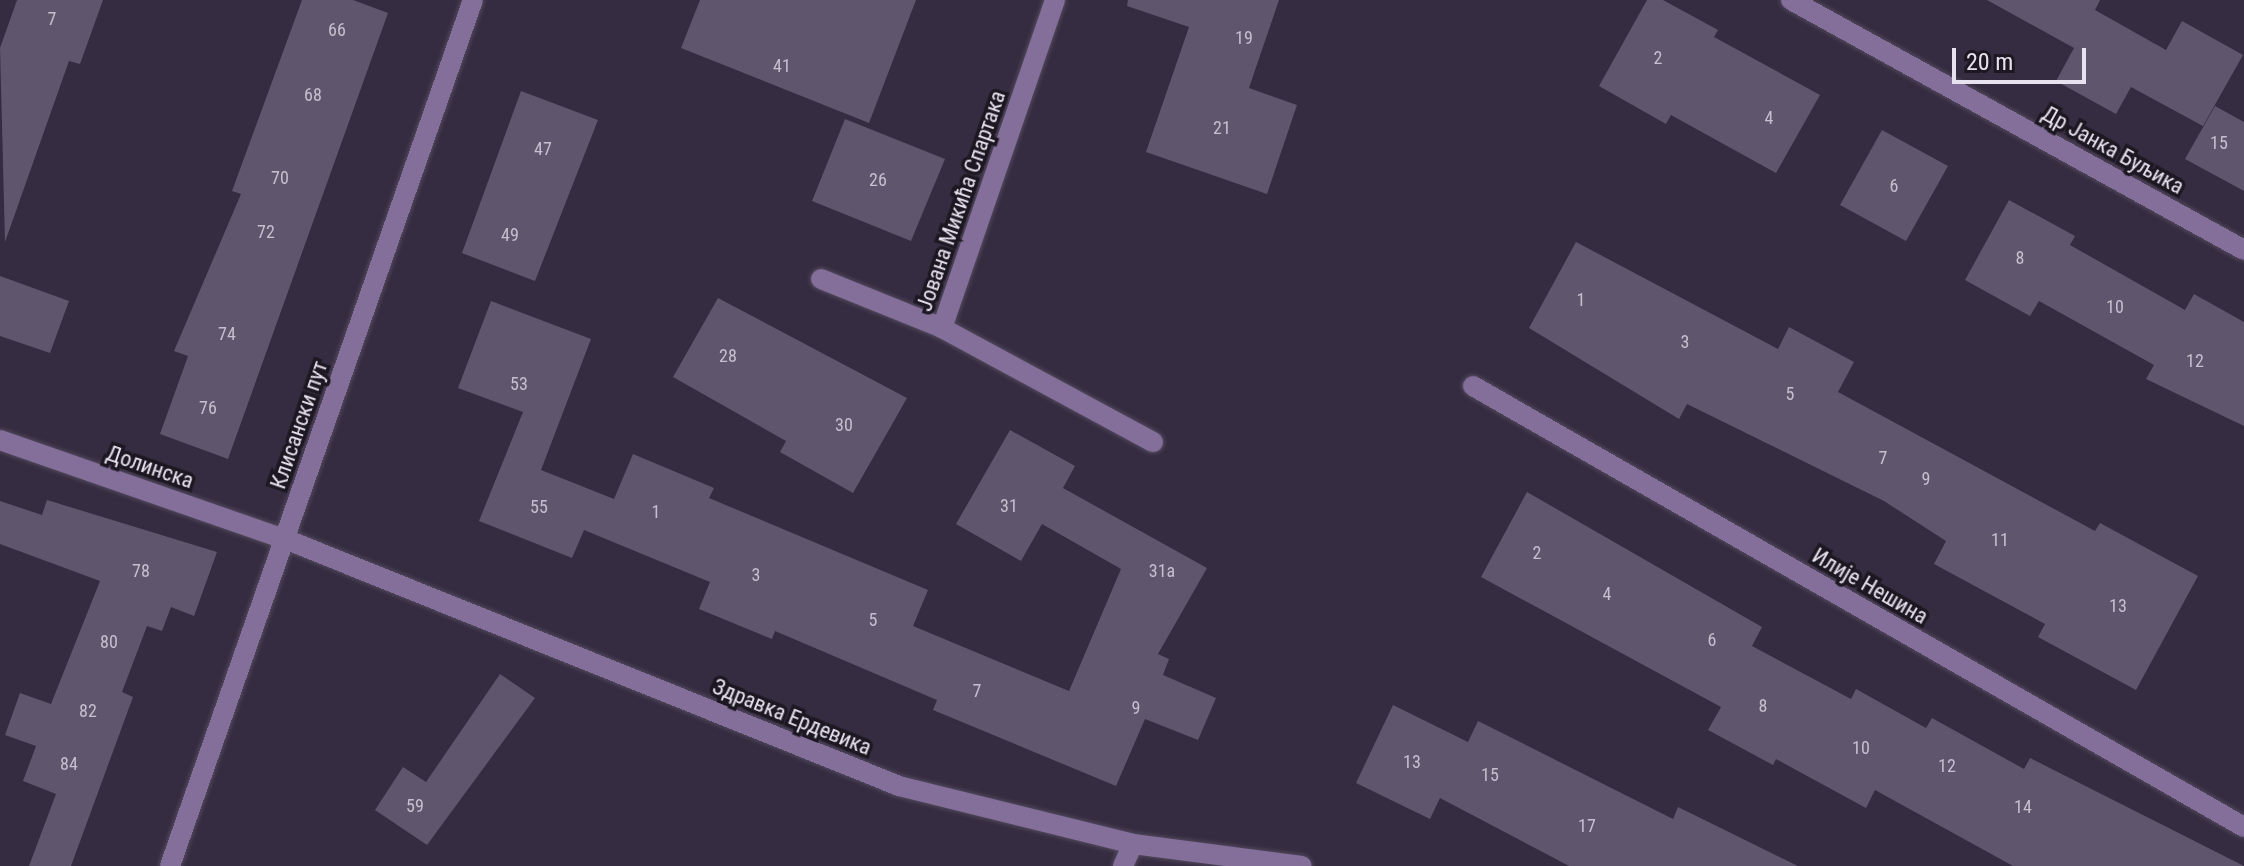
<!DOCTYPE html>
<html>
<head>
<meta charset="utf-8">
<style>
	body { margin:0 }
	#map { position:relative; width:2244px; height:866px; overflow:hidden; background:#362c41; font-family:"Roboto Condensed",sans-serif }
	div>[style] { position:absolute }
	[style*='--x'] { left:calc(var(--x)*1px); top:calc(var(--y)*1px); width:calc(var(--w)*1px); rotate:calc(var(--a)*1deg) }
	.building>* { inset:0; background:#5f556c }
	.roads { filter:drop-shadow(0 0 2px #52495d) drop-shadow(0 0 2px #52495d) }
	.minor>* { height:20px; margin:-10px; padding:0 10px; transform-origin:10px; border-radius:10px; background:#846f9b }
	span { translate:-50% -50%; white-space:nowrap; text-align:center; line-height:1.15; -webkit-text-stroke:7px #1c1721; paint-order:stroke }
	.number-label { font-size:18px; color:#c6bfcf }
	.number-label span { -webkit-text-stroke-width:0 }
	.street-label { font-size:22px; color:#e8e2f0 }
	.scale { position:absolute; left:1952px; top:48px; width:134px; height:36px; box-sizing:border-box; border:4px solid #e8e2f0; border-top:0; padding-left:10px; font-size:24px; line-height:28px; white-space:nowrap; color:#e8e2f0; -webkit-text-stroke:6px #1c1721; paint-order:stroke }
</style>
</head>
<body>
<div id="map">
	<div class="building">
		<i style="clip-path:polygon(17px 0,103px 0,80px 64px,69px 61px,5px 242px,0 48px)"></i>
		<i style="clip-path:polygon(302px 0,353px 0,388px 13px,228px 459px,160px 434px,188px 356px,174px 351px,241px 194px,232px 191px)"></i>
		<i style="clip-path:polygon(700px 0,916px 0,869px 123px,681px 48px)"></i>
		<i style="clip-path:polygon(1128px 0,1279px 0,1249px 88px,1297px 105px,1267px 194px,1146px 152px,1189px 27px,1127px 6px)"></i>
		<i style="clip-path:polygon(1647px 0,1663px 0,1718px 30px,1714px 37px,1820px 95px,1776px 173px,1671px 115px,1666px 124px,1599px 86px)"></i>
		<i style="clip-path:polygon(1987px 0,2100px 0,2095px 10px,2166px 50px,2182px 21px,2243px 55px,2203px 126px,2131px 87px,2116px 114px,2056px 81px,2074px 48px)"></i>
		<i style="clip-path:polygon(521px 91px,598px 120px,535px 281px,462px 253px)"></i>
		<i style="clip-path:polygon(2215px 106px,2244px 122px,2244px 191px,2185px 159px)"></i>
		<i style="clip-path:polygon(845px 119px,945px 159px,911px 241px,812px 201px)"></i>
		<i style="clip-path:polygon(1882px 130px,1948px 166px,1906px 241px,1840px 205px)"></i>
		<i style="clip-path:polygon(2009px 200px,2075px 236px,2070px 245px,2185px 310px,2194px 294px,2244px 322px,2244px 426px,2146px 379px,2154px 365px,2039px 301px,2030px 316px,1965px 280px)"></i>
		<i style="clip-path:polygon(1576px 242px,1778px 349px,1789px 327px,1854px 362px,1838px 392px,2095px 531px,2100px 523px,2198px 576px,2136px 690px,2038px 637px,2045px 624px,1934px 564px,1946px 541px,1884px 501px,1687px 404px,1679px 419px,1529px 328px)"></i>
		<i style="clip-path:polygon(0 276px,69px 301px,50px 353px,0 336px)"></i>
		<i style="clip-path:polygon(718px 298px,907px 398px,853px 493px,780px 452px,786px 441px,673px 377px)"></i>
		<i style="clip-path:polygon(491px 301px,591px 339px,541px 470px,614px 499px,633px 454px,714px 488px,709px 498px,928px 590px,913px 626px,1069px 691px,1121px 569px,1042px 524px,1021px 561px,956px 524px,1010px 430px,1075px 466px,1063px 488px,1207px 568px,1158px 654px,1169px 659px,1163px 675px,1216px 698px,1198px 740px,1145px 719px,1116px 786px,933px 710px,937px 700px,775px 631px,772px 639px,699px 609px,710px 582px,584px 530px,572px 558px,479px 521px,523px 412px,458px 388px)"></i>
		<i style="clip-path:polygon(1527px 492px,1762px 627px,1752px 646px,1851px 699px,1856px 689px,1926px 728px,1932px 718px,2024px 769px,2030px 758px,2244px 866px,2013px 866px,1875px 790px,1866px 808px,1776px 759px,1773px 765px,1708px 730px,1721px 707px,1481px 577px)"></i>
		<i style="clip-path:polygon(47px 500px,217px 552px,194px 616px,171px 607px,162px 631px,147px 626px,122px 692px,133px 697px,71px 866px,29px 866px,56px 794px,23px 781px,36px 746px,5px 735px,20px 693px,51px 704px,100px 581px,0 544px,0 501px,42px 515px)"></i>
		<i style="clip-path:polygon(500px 674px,535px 698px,427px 845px,375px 810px,403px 767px,426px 782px)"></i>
		<i style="clip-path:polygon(1393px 705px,1468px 742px,1478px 721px,1673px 819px,1678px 807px,1798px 866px,1569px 866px,1440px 798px,1430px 819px,1356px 783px)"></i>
	</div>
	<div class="roads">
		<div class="minor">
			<i style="--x:1055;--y:0;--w:347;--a:109"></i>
			<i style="--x:942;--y:328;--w:240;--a:28.4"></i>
			<i style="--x:1791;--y:0;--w:517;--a:28.89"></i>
			<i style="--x:821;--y:279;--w:131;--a:22"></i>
			<i style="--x:1473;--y:386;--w:888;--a:29.77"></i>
			<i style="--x:0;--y:440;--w:302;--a:19.2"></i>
			<i style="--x:285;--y:539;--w:662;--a:21.91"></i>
			<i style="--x:899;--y:786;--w:241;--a:13.9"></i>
			<i style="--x:1133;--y:844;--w:170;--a:7.4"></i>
			<i style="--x:170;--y:866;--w:917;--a:-70.72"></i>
			<i style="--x:1123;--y:866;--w:24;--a:-66"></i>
		</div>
	</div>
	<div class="number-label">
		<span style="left:52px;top:19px">7</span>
		<span style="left:337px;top:30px">66</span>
		<span style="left:1244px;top:38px">19</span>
		<span style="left:1658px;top:58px">2</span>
		<span style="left:782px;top:66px">41</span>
		<span style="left:313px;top:95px">68</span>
		<span style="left:1769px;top:118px">4</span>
		<span style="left:1222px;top:128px">21</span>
		<span style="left:2219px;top:143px">15</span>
		<span style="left:543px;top:149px">47</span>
		<span style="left:280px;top:178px">70</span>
		<span style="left:878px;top:180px">26</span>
		<span style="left:1894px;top:186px">6</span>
		<span style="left:266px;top:232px">72</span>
		<span style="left:510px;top:235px">49</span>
		<span style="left:2020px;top:258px">8</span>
		<span style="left:1581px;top:300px">1</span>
		<span style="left:2115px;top:307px">10</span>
		<span style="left:227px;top:334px">74</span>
		<span style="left:1685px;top:342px">3</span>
		<span style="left:728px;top:356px">28</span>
		<span style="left:2195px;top:361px">12</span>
		<span style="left:519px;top:384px">53</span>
		<span style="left:1790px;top:394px">5</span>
		<span style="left:208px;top:408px">76</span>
		<span style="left:844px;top:425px">30</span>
		<span style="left:1883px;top:458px">7</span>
		<span style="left:1926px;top:479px">9</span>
		<span style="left:1009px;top:506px">31</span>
		<span style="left:539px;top:507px">55</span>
		<span style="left:656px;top:512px">1</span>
		<span style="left:2000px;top:540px">11</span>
		<span style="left:1537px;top:553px">2</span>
		<span style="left:141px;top:571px">78</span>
		<span style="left:1162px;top:571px">31a</span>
		<span style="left:756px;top:575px">3</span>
		<span style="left:1607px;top:594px">4</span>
		<span style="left:2118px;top:606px">13</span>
		<span style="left:873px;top:620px">5</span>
		<span style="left:1712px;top:640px">6</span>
		<span style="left:109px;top:642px">80</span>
		<span style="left:977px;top:691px">7</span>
		<span style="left:1763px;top:706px">8</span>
		<span style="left:1136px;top:708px">9</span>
		<span style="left:88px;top:711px">82</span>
		<span style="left:1861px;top:748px">10</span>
		<span style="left:1412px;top:762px">13</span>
		<span style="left:69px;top:764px">84</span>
		<span style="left:1947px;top:766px">12</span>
		<span style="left:1490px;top:775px">15</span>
		<span style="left:415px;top:806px">59</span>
		<span style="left:2023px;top:807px">14</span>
		<span style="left:1587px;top:826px">17</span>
	</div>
	<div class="street-label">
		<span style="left:2113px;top:150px;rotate:29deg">Др Јанка Буљика</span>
		<span style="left:961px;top:201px;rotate:-71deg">Јована Микића Спартака</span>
		<span style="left:299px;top:425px;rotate:-71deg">Клисански пут</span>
		<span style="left:150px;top:467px;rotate:19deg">Долинска</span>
		<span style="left:1870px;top:586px;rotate:30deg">Илије Нешина</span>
		<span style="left:792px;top:717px;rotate:22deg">Здравка Ердевика</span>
	</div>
	<div class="scale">20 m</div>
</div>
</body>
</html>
